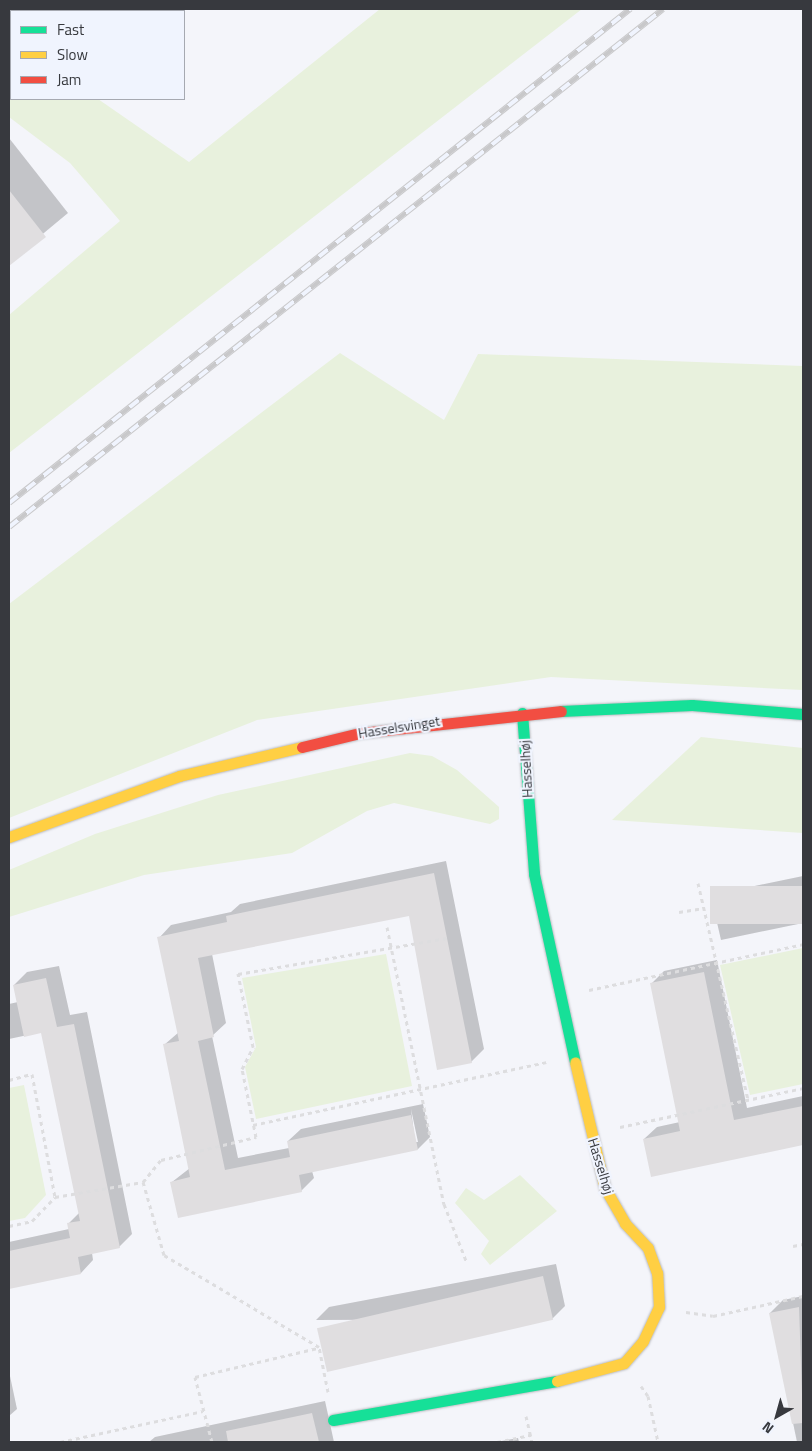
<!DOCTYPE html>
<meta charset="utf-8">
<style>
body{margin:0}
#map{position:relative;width:812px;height:1451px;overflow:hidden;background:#f4f5fa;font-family:"Titillium Web",sans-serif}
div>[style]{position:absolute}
.green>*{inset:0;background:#e8f1dd}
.shadow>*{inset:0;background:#0003}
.building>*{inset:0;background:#e0dee0;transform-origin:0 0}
.path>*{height:3px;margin-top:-1.5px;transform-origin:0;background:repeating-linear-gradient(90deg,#dddddf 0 4px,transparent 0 8px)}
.roads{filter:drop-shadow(0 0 1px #bbbcc0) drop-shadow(0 0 1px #bbbcc0)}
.fast>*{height:11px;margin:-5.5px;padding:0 5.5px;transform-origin:5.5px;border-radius:5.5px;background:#16e098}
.slow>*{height:11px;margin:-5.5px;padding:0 5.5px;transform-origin:5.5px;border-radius:5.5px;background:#ffcf43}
.jam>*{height:11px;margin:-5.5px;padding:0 5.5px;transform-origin:5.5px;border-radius:5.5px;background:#f24e42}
.rail>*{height:5.5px;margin-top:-2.75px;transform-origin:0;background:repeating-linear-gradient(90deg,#f0f4fe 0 11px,#c8c8ca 0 22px);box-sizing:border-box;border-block:1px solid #c8c8ca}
span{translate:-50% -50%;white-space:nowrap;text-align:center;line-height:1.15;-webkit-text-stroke:4.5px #f0f4fe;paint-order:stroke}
.street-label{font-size:14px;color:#37393e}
.frame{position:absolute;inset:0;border:10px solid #37393e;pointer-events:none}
.legend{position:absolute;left:10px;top:10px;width:175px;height:90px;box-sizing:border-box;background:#f0f4fe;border:1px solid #a6a9b1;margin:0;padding:6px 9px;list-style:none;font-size:15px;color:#37393e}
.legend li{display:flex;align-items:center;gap:10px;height:25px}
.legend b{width:25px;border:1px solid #a6a9b1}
.north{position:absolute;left:752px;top:1391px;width:50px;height:50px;-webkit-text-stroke:4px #f0f4fe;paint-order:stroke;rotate:218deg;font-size:14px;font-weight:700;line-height:20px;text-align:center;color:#37393e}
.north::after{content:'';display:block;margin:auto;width:18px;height:22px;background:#37393e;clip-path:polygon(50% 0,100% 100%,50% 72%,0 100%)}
</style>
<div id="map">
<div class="green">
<i style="clip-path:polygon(380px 9px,582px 9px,9px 453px,9px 315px,120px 221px,70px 163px,9px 117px,9px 37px,11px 99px,98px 99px,189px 162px)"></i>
<i style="clip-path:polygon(340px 353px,444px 420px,478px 354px,803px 366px,803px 690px,551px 677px,257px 720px,9px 818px,9px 604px)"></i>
<i style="clip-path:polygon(701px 737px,803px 748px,803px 833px,612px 820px)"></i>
<i style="clip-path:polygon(410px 753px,432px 756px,457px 770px,499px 807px,499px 819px,490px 824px,394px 803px,367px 811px,292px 853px,144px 875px,9px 917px,9px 870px,95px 834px,218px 795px)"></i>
<i style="clip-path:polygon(803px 948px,803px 1084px,750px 1095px,720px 965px)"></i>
<i style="clip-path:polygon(386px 954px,412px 1086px,256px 1119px,245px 1067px,256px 1047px,242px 978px)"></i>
<i style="clip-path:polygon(24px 1085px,46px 1195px,25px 1218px,9px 1221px,9px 1088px)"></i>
<i style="clip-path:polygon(520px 1175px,557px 1211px,490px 1265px,481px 1254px,489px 1241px,455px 1203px,466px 1188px,484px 1200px)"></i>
</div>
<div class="shadow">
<i style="clip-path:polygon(9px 138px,68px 213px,9px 262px)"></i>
<i style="clip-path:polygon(evenodd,446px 861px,484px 1049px,471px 1062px,410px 914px,212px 954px,226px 1023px,212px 1036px,238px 1158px,289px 1148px,288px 1141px,301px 1129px,423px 1104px,430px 1137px,418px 1149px,312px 1171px,314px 1178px,301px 1191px,172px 1182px,190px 1168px,164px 1045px,179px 1032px,159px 938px,171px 925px,231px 912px,240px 904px,446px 861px,411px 1109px,418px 1142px,415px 1142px,411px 1109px)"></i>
<i style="clip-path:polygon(803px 876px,803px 923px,721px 940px,713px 905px,726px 892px)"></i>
<i style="clip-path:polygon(717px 960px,747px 1108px,803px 1096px,803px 1144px,652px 1175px,644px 1139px,657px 1127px,680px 1122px,651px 984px,664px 971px)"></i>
<i style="clip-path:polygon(59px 966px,70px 1015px,87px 1012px,132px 1234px,119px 1247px,92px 1253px,93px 1260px,81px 1273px,9px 1287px,9px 1242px,69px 1229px,68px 1224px,80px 1212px,42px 1032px,9px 1039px,9px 1004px,18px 1002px,14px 985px,27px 972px)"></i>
<i style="clip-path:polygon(556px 1264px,565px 1306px,552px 1319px,316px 1320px,329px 1307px)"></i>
<i style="clip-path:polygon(803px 1296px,803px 1442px,797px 1442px,770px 1313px,783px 1300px)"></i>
<i style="clip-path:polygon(10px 1376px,17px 1409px,9px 1416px,9px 1377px)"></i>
<i style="clip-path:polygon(325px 1401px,334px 1442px,149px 1442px,155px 1437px)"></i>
<i style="clip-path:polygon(518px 1438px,519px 1442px,496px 1442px)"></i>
</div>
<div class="building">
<i style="clip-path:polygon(9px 190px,46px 237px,9px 266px)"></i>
<i style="clip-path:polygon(434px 873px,472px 1063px,437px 1070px,409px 916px,198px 958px,214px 1037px,198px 1041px,225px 1170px,290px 1157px,287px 1141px,411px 1115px,418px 1150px,299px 1175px,302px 1192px,178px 1218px,170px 1182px,190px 1177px,163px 1044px,179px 1041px,157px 937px,227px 922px,226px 916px)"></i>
<i style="left:803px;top:886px;width:38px;height:93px;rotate:90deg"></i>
<i style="clip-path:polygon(704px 972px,734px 1120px,803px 1106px,803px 1145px,651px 1177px,643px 1139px,680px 1131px,650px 983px)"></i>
<i style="clip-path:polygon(46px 978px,57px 1027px,74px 1024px,120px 1248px,78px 1257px,81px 1274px,9px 1289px,9px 1251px,70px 1238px,67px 1223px,80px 1221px,41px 1033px,24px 1037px,13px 985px)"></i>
<i style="left:543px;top:1276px;width:45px;height:232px;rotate:77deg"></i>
<i style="clip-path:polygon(799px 1307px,803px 1423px,792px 1424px,769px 1313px)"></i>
<i style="clip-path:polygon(312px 1413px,319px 1442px,228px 1442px,226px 1431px)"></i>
</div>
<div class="path">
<i style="left:698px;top:883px;width:223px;rotate:77deg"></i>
<i style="left:679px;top:912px;width:25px;rotate:-9deg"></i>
<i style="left:387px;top:927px;width:283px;rotate:78.4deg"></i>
<i style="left:444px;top:1204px;width:63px;rotate:68.7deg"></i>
<i style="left:589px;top:990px;width:219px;rotate:-12.1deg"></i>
<i style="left:9px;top:1080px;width:24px;rotate:-15deg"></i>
<i style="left:32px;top:1074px;width:125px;rotate:79.4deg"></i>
<i style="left:253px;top:1125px;width:300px;rotate:-12.1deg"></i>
<i style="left:620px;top:1127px;width:187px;rotate:-12deg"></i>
<i style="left:9px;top:1226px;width:24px;rotate:-12deg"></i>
<i style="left:32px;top:1221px;width:33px;rotate:-46deg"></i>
<i style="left:55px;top:1197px;width:89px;rotate:-9.7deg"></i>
<i style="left:793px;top:1246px;width:10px;rotate:-11deg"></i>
<i style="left:686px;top:1312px;width:27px;rotate:8deg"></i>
<i style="left:713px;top:1316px;width:92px;rotate:-12.5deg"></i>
<i style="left:641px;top:1386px;width:12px;rotate:55deg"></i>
<i style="left:648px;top:1396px;width:47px;rotate:77.7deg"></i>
<i style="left:328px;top:1392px;width:46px;rotate:-101.3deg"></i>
<i style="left:319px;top:1347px;width:180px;rotate:-149.3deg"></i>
<i style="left:164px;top:1255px;width:76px;rotate:-106deg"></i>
<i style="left:143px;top:1182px;width:28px;rotate:-51deg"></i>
<i style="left:161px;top:1160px;width:98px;rotate:-13.6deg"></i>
<i style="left:256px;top:1137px;width:69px;rotate:-101.6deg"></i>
<i style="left:242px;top:1069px;width:25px;rotate:-63deg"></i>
<i style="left:253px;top:1047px;width:75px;rotate:-101.6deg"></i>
<i style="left:238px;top:974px;width:212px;rotate:-9.8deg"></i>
<i style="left:526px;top:1416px;width:27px;rotate:77deg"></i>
<i style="left:60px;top:1442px;width:146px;rotate:-12.2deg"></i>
<i style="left:212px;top:1442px;width:67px;rotate:-104.7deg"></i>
<i style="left:195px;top:1377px;width:126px;rotate:-13.3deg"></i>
<i style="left:497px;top:1442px;width:35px;rotate:-12deg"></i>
</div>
<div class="roads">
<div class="fast">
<i style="left:561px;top:711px;width:131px;rotate:-2.6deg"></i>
<i style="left:692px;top:705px;width:111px;rotate:4.6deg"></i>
<i style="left:522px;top:713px;width:161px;rotate:85.7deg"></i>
<i style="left:534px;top:874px;width:192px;rotate:77.7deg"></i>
<i style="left:333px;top:1420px;width:227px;rotate:-9.9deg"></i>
</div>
<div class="slow">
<i style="left:9px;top:837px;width:181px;rotate:-19.7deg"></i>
<i style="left:179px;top:776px;width:126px;rotate:-13.3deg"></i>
<i style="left:557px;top:1381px;width:69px;rotate:-15deg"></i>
<i style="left:624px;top:1363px;width:29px;rotate:-49deg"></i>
<i style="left:643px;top:1341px;width:38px;rotate:-65deg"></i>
<i style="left:659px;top:1307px;width:34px;rotate:-93deg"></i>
<i style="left:657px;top:1273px;width:27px;rotate:-110deg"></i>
<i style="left:648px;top:1248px;width:34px;rotate:-133deg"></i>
<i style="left:625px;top:1223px;width:39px;rotate:-120deg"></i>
<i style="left:605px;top:1189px;width:130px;rotate:-103.3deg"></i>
</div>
<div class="jam">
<i style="left:302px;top:747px;width:60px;rotate:-13.6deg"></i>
<i style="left:360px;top:733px;width:202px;rotate:-6.2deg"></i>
</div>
</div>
<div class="rail">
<i style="left:9px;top:503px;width:794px;rotate:-38.5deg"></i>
<i style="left:9px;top:527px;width:834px;rotate:-38.38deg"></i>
</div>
<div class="street-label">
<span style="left:399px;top:727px;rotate:-9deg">Hasselsvinget</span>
<span style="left:526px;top:769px;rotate:-93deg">Hasselhøj</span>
<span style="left:601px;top:1166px;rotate:73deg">Hasselhøj</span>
</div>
<div class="frame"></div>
<ul class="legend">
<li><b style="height:6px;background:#16e098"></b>Fast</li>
<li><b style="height:6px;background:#ffcf43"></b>Slow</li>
<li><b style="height:6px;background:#f24e42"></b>Jam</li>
</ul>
<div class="north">N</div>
</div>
